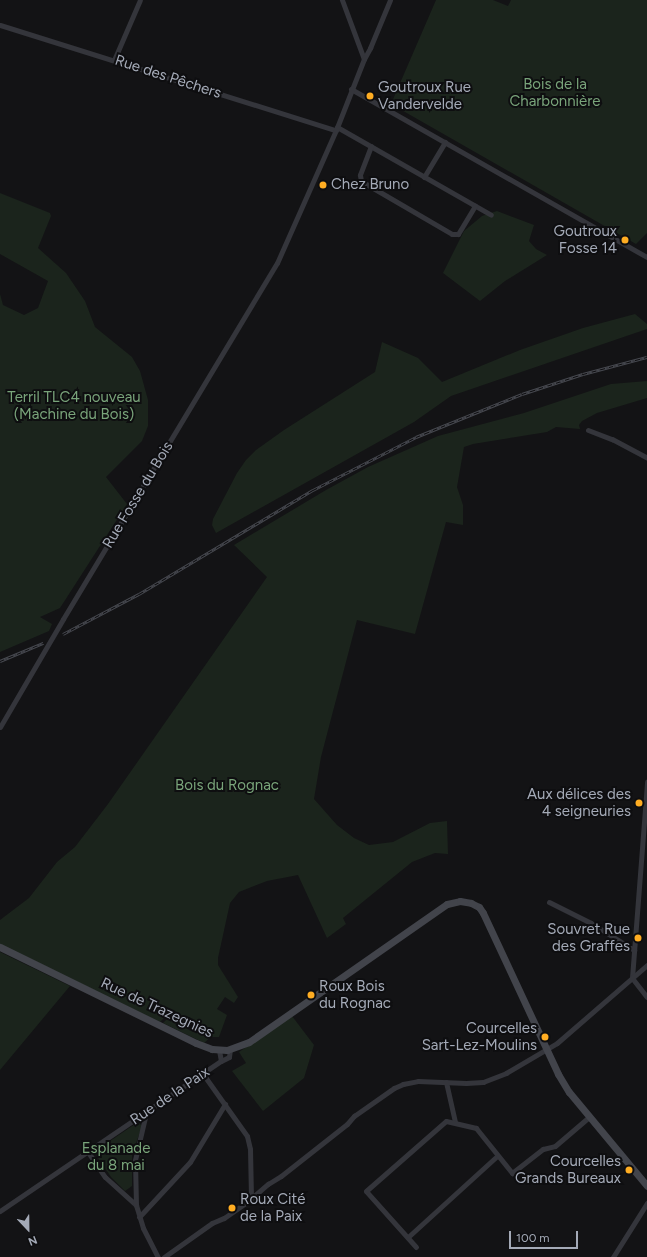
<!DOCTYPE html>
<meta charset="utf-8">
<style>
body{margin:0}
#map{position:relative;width:647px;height:1257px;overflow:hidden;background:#131315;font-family:Figtree,sans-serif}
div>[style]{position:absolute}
.green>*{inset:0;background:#1b241c}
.street>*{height:5px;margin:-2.5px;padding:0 2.5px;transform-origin:2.5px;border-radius:2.5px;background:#34353b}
.secondary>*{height:7px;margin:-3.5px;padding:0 3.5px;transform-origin:3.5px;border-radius:3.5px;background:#42444b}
.rail>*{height:3px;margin-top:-1.5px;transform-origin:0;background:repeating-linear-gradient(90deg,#0e0e10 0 4.5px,#474950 0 9px);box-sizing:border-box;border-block:1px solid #474950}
.dots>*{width:11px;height:11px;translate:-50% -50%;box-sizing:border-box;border:2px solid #0e0e10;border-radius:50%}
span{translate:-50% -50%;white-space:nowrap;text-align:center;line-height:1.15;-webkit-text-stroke:4px #0e0e10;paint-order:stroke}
.street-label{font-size:15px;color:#a4aab7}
.park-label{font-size:15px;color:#79a47a}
.poi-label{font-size:15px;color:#a4aab7}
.left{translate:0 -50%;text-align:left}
.right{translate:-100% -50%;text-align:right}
.north{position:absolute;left:8px;top:1209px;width:40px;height:40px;-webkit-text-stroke:3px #0e0e10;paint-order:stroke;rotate:158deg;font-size:11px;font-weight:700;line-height:16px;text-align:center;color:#a4aab7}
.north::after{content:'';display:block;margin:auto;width:14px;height:18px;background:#a4aab7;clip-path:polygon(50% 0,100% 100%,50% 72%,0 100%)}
.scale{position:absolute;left:509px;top:1231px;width:69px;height:18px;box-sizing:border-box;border:2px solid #a4aab7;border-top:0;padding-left:5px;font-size:12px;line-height:14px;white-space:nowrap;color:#a4aab7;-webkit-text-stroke:3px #0e0e10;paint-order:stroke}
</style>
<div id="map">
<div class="green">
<i style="clip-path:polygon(436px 0,493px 0,508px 6px,511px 0,647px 0,647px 233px,636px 244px,391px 104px)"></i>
<i style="clip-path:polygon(0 193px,50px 213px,51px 216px,38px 248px,66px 273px,85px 301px,95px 327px,132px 357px,140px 371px,148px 400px,148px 426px,142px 441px,106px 477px,127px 504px,60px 608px,40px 617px,52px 624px,49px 631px,0 652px,0 294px,3px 305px,24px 315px,38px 308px,48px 281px,0 254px)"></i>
<i style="clip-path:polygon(497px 211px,534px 225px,529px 241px,536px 249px,547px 255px,505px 281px,480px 301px,443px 273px,464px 231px,482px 216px)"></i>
<i style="clip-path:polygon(635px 314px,647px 324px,647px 329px,451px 396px,414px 422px,216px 533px,212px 525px,213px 519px,237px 473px,246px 460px,256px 450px,284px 430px,375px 372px,382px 342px,418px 358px,442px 382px,520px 350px,583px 328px)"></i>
<i style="clip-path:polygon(647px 381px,647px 398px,597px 413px,582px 421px,579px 425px,580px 429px,556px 427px,547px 432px,473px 444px,464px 447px,457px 487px,463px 505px,463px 525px,446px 522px,415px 634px,357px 620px,321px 757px,314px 799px,337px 825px,354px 838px,369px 845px,393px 842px,430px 823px,447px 821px,448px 854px,435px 853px,412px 862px,343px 918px,346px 924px,327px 938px,298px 875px,267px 881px,239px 892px,230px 903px,218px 958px,218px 965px,238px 997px,234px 1003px,225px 997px,217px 1009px,227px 1015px,219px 1037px,211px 1037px,204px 1043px,163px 1023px,173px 1013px,170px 1012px,160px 1022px,0 944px,0 920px,29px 898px,57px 862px,75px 847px,108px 804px,267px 577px,234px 545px,326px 490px,368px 467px,438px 436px,524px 413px,611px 384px)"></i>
<i style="clip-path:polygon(0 952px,70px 986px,0 1070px)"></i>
<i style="clip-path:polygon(292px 1016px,314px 1045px,304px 1078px,263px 1111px,232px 1071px,246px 1063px,239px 1052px)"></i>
<i style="clip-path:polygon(138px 1122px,142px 1126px,132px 1155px,132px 1186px,125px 1191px,111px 1177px,94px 1152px)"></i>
</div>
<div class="street">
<i style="left:342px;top:0;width:63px;rotate:69.6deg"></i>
<i style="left:0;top:25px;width:352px;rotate:17.4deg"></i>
<i style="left:114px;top:60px;width:65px;rotate:-66.6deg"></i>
<i style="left:351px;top:89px;width:340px;rotate:29.6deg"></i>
<i style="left:337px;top:127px;width:177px;rotate:29.7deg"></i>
<i style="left:371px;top:146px;width:31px;rotate:111deg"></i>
<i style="left:360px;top:175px;width:6px;rotate:81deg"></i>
<i style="left:361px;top:181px;width:105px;rotate:30.2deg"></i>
<i style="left:452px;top:234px;width:6px"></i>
<i style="left:458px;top:234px;width:33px;rotate:-59deg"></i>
<i style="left:424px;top:177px;width:41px;rotate:-59deg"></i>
<i style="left:588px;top:430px;width:26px;rotate:21deg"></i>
<i style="left:612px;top:439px;width:40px;rotate:28deg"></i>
<i style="left:0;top:727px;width:125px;rotate:-59.7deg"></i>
<i style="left:63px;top:619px;width:415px;rotate:-59deg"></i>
<i style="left:277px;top:263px;width:145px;rotate:-66.1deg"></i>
<i style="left:336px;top:130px;width:76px;rotate:-68.5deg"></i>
<i style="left:364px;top:59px;width:13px;rotate:-61deg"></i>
<i style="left:370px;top:48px;width:52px;rotate:-67.4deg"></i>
<i style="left:549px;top:902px;width:47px;rotate:26.6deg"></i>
<i style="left:591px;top:923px;width:51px;rotate:32.1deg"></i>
<i style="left:632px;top:978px;width:197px;rotate:-85.6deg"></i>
<i style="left:632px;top:978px;width:24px;rotate:52deg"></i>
<i style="left:219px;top:1050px;width:11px;rotate:80deg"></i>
<i style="left:221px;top:1061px;width:9px;rotate:-27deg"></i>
<i style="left:229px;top:1057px;width:8px;rotate:-83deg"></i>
<i style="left:203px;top:1074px;width:76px;rotate:54.6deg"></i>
<i style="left:247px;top:1136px;width:13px;rotate:77deg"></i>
<i style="left:250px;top:1149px;width:49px;rotate:88.8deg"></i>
<i style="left:446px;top:1082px;width:41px;rotate:77.3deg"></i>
<i style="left:88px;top:1152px;width:30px;rotate:56deg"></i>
<i style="left:105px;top:1177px;width:42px;rotate:42.1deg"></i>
<i style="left:136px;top:1205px;width:24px;rotate:73deg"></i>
<i style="left:143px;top:1228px;width:33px;rotate:63deg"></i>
<i style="left:136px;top:1205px;width:45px;rotate:-91.3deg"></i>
<i style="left:135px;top:1160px;width:48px;rotate:-76.8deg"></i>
<i style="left:0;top:1211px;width:267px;rotate:-34.2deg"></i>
<i style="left:139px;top:1217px;width:75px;rotate:-47.2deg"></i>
<i style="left:190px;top:1162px;width:68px;rotate:-58.9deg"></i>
<i style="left:408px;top:1237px;width:120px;rotate:-42.3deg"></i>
<i style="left:416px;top:1247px;width:75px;rotate:-131.8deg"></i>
<i style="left:366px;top:1191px;width:106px;rotate:-41.2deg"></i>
<i style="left:446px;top:1121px;width:31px;rotate:13deg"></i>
<i style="left:476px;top:1128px;width:58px;rotate:51.3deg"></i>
<i style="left:512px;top:1173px;width:39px;rotate:-38deg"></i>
<i style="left:543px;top:1149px;width:12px;rotate:-14deg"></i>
<i style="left:555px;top:1146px;width:45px;rotate:-40.5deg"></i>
<i style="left:164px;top:1257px;width:59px;rotate:-35.3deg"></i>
<i style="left:212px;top:1223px;width:13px;rotate:-23deg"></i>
<i style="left:224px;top:1218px;width:28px;rotate:-35deg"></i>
<i style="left:247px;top:1202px;width:28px;rotate:-41deg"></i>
<i style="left:268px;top:1184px;width:15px;rotate:-32deg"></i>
<i style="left:281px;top:1176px;width:84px;rotate:-38.2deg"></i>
<i style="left:347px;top:1124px;width:11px;rotate:-49deg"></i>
<i style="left:354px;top:1116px;width:49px;rotate:-35deg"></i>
<i style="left:394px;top:1088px;width:10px;rotate:-24deg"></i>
<i style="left:403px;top:1084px;width:15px;rotate:-11deg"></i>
<i style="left:418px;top:1081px;width:48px;rotate:2.4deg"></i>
<i style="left:466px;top:1083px;width:17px;rotate:-3deg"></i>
<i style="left:483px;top:1082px;width:25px;rotate:-21deg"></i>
<i style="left:506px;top:1073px;width:59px;rotate:-30.5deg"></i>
<i style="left:557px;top:1043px;width:119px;rotate:-40.9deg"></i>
<i style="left:613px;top:1257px;width:64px;rotate:-57.8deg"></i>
</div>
<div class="secondary">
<i style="left:0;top:947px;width:218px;rotate:26.1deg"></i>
<i style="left:196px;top:1043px;width:17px;rotate:21deg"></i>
<i style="left:212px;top:1049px;width:15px;rotate:4deg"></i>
<i style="left:227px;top:1050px;width:23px;rotate:-20deg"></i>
<i style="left:249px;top:1042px;width:241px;rotate:-34.9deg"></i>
<i style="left:447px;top:904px;width:13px;rotate:-13deg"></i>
<i style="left:460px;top:901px;width:11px;rotate:10deg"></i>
<i style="left:471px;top:903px;width:9px;rotate:27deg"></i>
<i style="left:479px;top:907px;width:7px;rotate:56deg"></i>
<i style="left:483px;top:913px;width:178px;rotate:65deg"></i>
<i style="left:558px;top:1074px;width:21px;rotate:59deg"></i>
<i style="left:569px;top:1092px;width:122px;rotate:50.3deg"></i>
</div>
<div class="rail">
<i style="left:63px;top:634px;width:86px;rotate:-27.8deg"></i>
<i style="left:139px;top:594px;width:203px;rotate:-30.9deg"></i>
<i style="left:313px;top:490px;width:116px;rotate:-27.2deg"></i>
<i style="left:416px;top:437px;width:114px;rotate:-22.1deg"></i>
<i style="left:522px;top:394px;width:64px;rotate:-18.2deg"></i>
<i style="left:583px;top:374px;width:66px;rotate:-14.9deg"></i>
<i style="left:0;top:661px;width:47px;rotate:-22.7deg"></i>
</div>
<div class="dots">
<i style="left:370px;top:96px;background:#ffad22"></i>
<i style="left:323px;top:185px;background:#ffad22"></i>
<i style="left:625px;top:240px;background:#ffad22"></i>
<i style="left:639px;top:803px;background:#ffad22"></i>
<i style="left:638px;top:938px;background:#ffad22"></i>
<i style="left:311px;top:995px;background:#ffad22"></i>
<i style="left:545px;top:1037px;background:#ffad22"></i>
<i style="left:629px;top:1170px;background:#ffad22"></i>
<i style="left:232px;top:1208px;background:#ffad22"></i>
</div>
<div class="street-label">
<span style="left:168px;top:77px;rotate:18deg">Rue des Pêchers</span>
<span style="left:138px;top:495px;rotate:-59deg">Rue Fosse du Bois</span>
<span style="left:157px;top:1008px;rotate:25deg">Rue de Trazegnies</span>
<span style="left:170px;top:1096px;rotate:-34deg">Rue de la Paix</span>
</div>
<div class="park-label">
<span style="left:555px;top:93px">Bois de la<br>Charbonnière</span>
<span style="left:74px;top:406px">Terril TLC4 nouveau<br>(Machine du Bois)</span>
<span style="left:227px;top:786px">Bois du Rognac</span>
<span style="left:116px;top:1157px">Esplanade<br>du 8 mai</span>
</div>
<div class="poi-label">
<span class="left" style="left:378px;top:96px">Goutroux Rue<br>Vandervelde</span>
<span class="left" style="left:331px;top:185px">Chez Bruno</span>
<span class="right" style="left:617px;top:240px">Goutroux<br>Fosse 14</span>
<span class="right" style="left:631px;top:803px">Aux délices des<br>4 seigneuries</span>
<span class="right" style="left:630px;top:938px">Souvret Rue<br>des Graffes</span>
<span class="left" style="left:319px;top:995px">Roux Bois<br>du Rognac</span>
<span class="right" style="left:537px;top:1037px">Courcelles<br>Sart-Lez-Moulins</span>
<span class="right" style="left:621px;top:1170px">Courcelles<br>Grands Bureaux</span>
<span class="left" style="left:240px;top:1208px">Roux Cité<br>de la Paix</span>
</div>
<div class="north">N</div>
<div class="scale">100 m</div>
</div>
